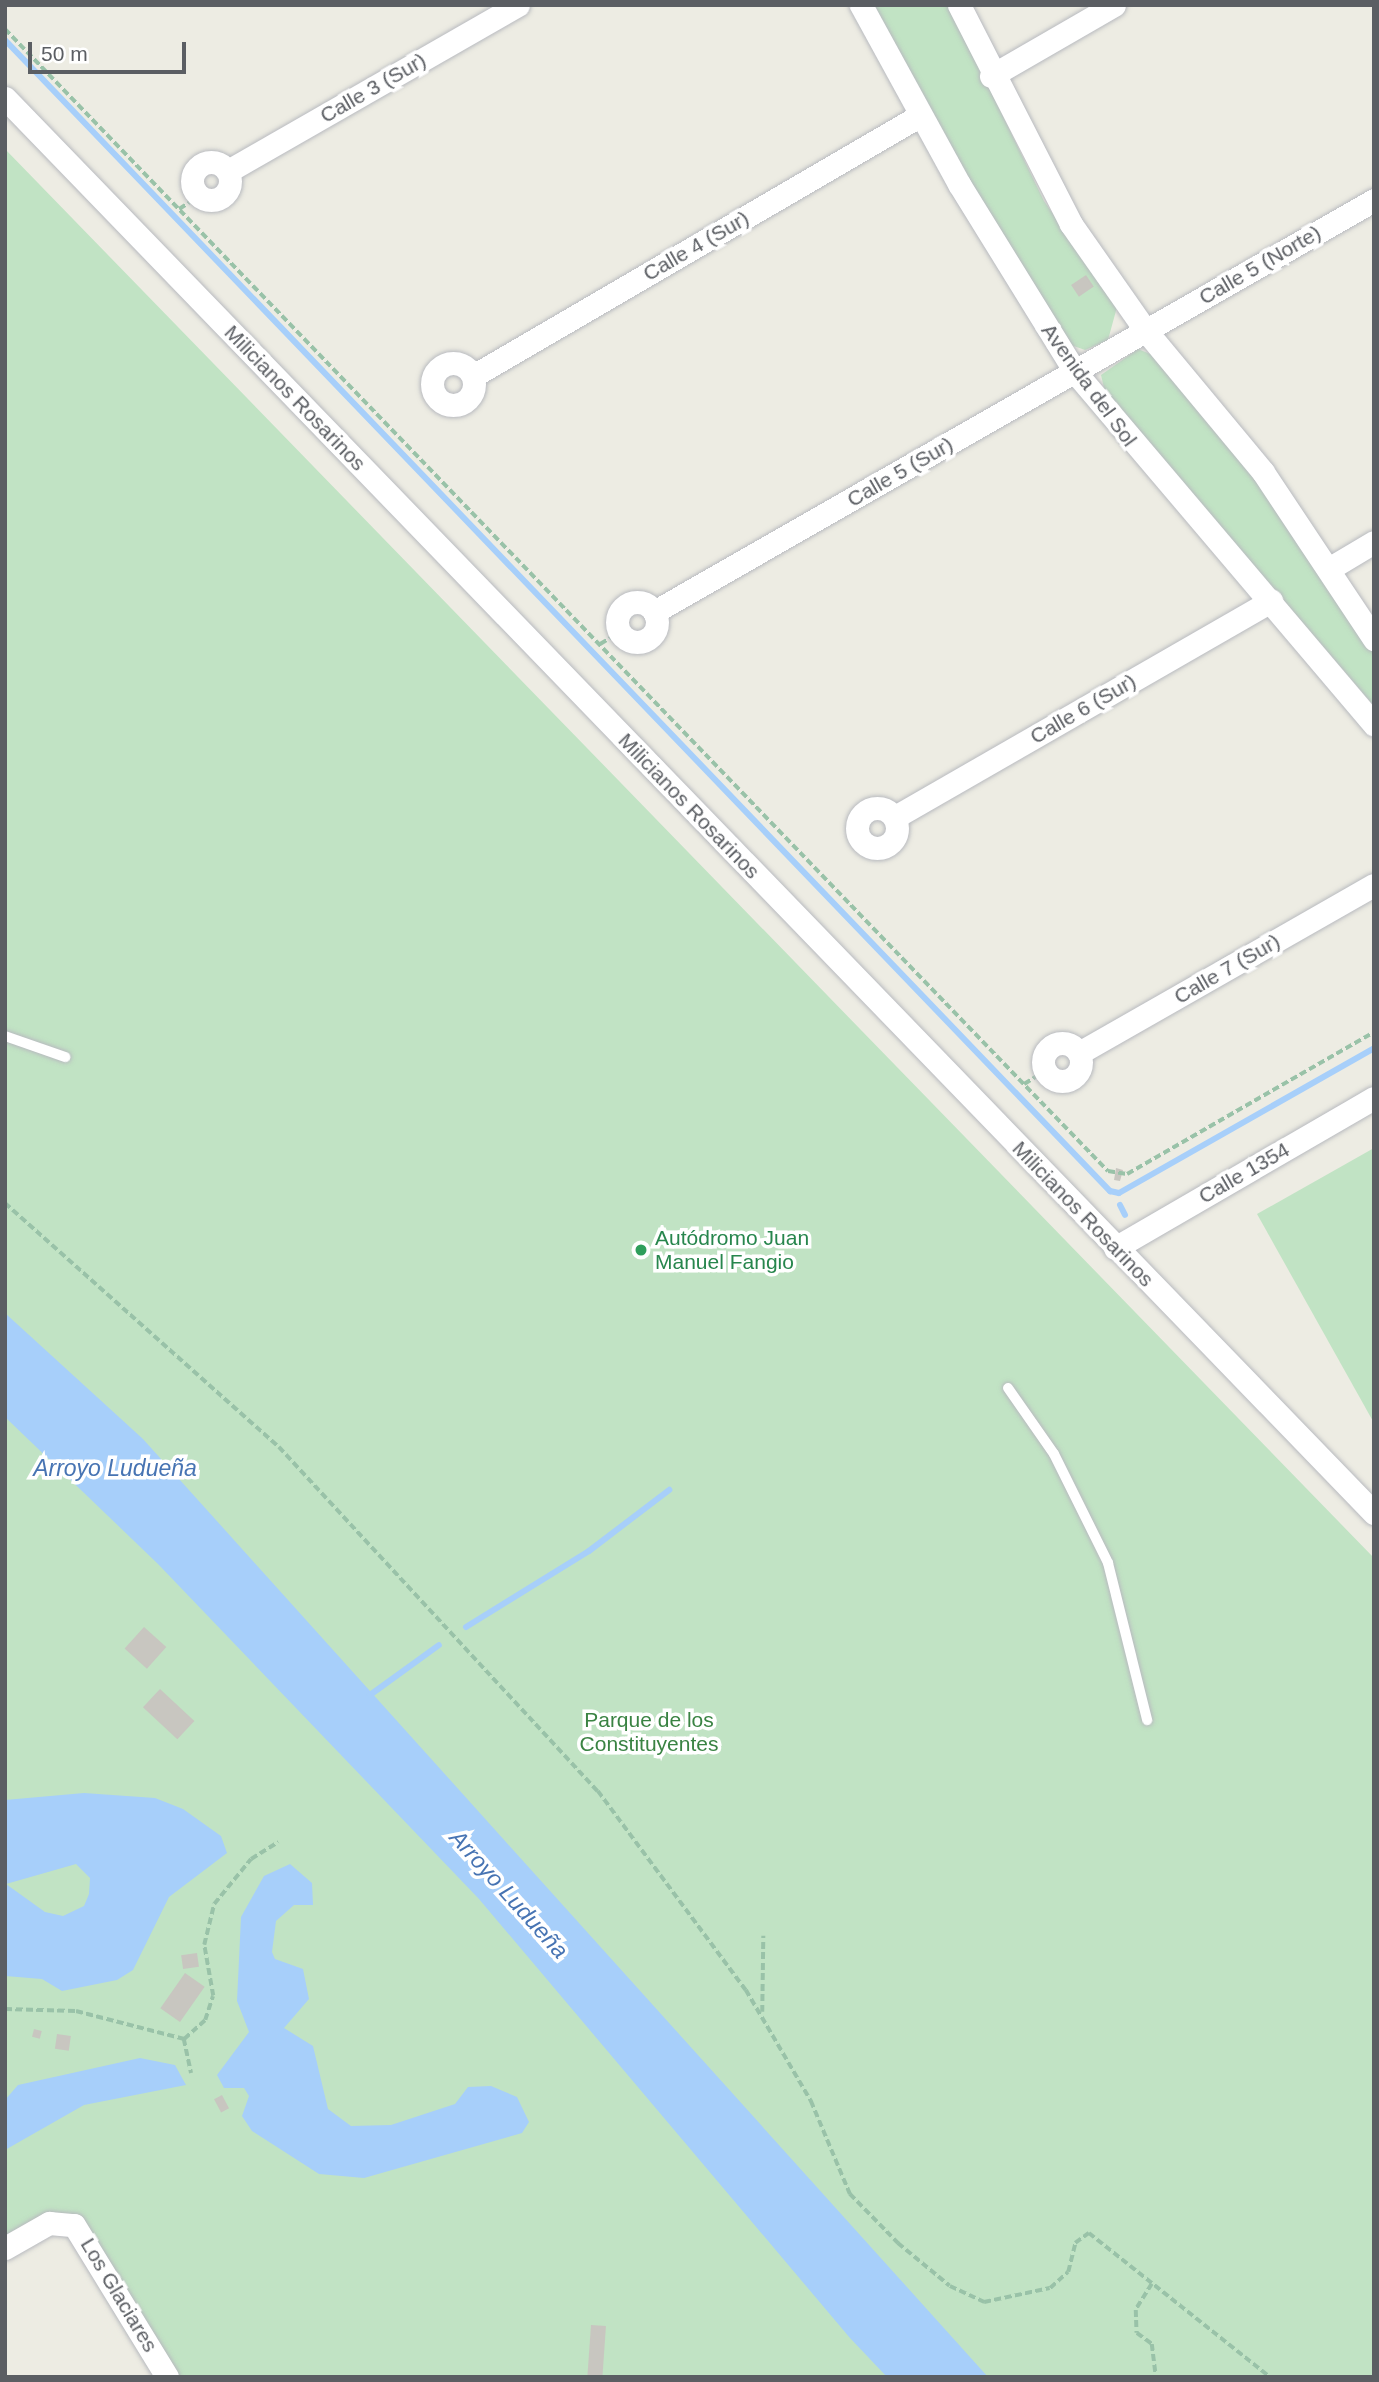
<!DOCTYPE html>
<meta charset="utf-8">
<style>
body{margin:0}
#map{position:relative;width:1379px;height:2382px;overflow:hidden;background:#edece3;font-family:Arial,sans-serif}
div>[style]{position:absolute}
.green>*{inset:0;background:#c1e3c4}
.water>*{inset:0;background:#a7cffa}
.stream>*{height:6px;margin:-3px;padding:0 3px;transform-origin:3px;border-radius:3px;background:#a7cffa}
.building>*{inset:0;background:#c8c6c0;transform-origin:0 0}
.path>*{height:3.5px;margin-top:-1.75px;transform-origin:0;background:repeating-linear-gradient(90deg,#99c2a8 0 7px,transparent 0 10.5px)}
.roads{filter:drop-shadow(0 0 2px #b8babf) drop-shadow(0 0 2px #b8babf)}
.lane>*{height:10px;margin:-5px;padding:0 5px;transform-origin:5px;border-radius:5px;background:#fff}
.street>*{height:23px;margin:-11.5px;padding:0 11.5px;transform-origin:11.5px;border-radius:11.5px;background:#fff}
.street>.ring{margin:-11.5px;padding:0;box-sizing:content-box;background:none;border:23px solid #fff;border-radius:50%}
.dots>*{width:19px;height:19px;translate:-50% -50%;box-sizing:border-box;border:4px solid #fff;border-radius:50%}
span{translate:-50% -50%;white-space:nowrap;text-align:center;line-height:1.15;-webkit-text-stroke:7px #fff;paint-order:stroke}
.street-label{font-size:21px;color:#5b5e63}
.leisure-label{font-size:21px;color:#27864d}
.left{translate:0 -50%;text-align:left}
.park-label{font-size:21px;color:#3a8343}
.water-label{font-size:23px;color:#4774b3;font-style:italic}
.frame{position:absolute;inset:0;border:7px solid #5b5e63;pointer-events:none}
.scale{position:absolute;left:28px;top:42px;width:158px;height:32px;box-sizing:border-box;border:4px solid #5b5e63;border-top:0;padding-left:9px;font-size:21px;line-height:24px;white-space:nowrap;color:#5b5e63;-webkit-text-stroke:5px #fff;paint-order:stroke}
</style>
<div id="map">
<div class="green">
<i style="clip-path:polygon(871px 5px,949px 5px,1044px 201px,1117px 307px,1108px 340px,1085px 350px,1071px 345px,988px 219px)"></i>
<i style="clip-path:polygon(5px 149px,1374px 1558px,1374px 2377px,167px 2377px,74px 2225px,5px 2248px)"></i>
<i style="clip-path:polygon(1138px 349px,1155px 356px,1254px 477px,1363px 636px,1374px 655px,1374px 706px,1105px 392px,1101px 375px)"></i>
<i style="clip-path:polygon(1374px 1148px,1374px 1423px,1257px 1214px)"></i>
</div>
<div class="water">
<i style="clip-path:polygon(5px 1313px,143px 1439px,988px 2377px,887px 2377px,850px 2338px,479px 1899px,158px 1564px,5px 1417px)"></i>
<i style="clip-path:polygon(evenodd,84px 1793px,155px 1798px,183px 1809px,221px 1836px,227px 1853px,169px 1897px,133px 1970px,117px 1980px,62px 1991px,42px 1979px,5px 1976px,5px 1800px,84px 1793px,76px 1864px,90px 1878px,89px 1894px,84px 1906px,63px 1916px,45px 1912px,6px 1884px,76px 1864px)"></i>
<i style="clip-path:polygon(290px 1864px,312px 1883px,313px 1905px,294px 1905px,276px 1921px,272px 1952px,275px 1959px,303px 1969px,309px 1999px,284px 2028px,313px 2046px,328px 2109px,351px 2126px,391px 2125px,455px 2104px,468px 2087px,491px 2086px,517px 2097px,529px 2122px,522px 2133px,364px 2178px,319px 2174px,252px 2131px,242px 2116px,249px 2096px,244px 2088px,224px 2088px,217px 2075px,249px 2032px,237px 2001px,241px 1917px,264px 1876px)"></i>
<i style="clip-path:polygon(140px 2058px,175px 2065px,186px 2085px,84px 2105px,5px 2150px,5px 2100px,18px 2085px)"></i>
</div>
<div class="stream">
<i style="left:5px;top:40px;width:1596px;rotate:46.17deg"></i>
<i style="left:1110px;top:1191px;width:9px;rotate:13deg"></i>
<i style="left:1119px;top:1193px;width:293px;rotate:-29.6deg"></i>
<i style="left:1120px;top:1205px;width:11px;rotate:63deg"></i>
<i style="left:466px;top:1627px;width:145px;rotate:-31.7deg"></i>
<i style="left:589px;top:1551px;width:101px;rotate:-37.3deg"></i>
<i style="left:370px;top:1695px;width:85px;rotate:-35.9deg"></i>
</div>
<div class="building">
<i style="left:1086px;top:275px;width:14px;height:18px;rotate:56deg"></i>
<i style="clip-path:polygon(1116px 1168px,1123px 1170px,1120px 1181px,1114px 1180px)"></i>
<i style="left:144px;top:1627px;width:30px;height:29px;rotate:42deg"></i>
<i style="left:160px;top:1689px;width:47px;height:25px;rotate:43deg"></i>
<i style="left:197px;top:1953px;width:14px;height:16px;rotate:82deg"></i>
<i style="left:185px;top:1973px;width:24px;height:43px;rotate:35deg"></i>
<i style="left:34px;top:2029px;width:8px;height:8px;rotate:14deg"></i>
<i style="left:57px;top:2034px;width:14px;height:15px;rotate:8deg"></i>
<i style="left:222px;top:2095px;width:15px;height:9px;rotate:62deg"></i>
<i style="left:591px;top:2325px;width:15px;height:52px;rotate:4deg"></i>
</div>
<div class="path">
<i style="left:5px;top:29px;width:1588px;rotate:46deg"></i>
<i style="left:1108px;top:1171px;width:19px;rotate:9deg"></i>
<i style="left:1127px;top:1174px;width:285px;rotate:-29.9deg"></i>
<i style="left:179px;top:209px;width:24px;rotate:-33deg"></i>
<i style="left:600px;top:644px;width:23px;rotate:-31deg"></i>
<i style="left:1024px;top:1084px;width:25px;rotate:-32deg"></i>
<i style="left:5px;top:1203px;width:367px;rotate:41.7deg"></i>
<i style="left:279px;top:1447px;width:469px;rotate:47.2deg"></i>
<i style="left:598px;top:1791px;width:248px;rotate:53.4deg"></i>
<i style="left:746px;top:1990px;width:129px;rotate:59.6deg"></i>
<i style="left:811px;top:2101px;width:101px;rotate:67.2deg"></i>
<i style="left:850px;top:2194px;width:69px;rotate:45.6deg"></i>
<i style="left:898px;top:2243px;width:67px;rotate:39.6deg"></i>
<i style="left:950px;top:2286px;width:38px;rotate:25deg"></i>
<i style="left:984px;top:2302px;width:67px;rotate:-12deg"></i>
<i style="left:1050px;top:2288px;width:24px;rotate:-42deg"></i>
<i style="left:1068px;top:2272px;width:30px;rotate:-76deg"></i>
<i style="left:1075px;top:2243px;width:17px;rotate:-36deg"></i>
<i style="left:1089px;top:2233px;width:231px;rotate:38.5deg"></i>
<i style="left:5px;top:2009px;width:71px;rotate:1.6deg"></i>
<i style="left:76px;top:2011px;width:112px;rotate:14.5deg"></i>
<i style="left:762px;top:2012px;width:76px;rotate:-89.2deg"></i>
<i style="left:184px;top:2039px;width:28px;rotate:-42deg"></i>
<i style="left:205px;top:2020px;width:25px;rotate:-72deg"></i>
<i style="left:213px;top:1996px;width:52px;rotate:-100deg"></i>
<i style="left:204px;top:1945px;width:42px;rotate:-76.3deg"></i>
<i style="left:214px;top:1904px;width:58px;rotate:-50.6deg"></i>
<i style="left:251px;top:1859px;width:32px;rotate:-32deg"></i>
<i style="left:184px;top:2039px;width:35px;rotate:78deg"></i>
<i style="left:1152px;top:2284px;width:31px;rotate:122deg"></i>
<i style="left:1136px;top:2310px;width:23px;rotate:88deg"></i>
<i style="left:1137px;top:2333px;width:19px;rotate:36deg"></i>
<i style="left:1152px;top:2344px;width:33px;rotate:83deg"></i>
</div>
<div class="roads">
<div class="lane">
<i style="left:5px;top:1036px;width:64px;rotate:19.3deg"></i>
<i style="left:1008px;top:1388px;width:80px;rotate:55.1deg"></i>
<i style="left:1054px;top:1454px;width:122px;rotate:63.6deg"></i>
<i style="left:1108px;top:1563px;width:162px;rotate:76deg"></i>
</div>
<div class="street">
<i style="left:861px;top:5px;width:204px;rotate:61.3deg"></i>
<i style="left:959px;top:184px;width:221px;rotate:58.3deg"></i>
<i style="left:1075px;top:372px;width:462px;rotate:49.7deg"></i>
<i style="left:959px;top:5px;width:246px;rotate:62.9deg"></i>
<i style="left:1071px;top:224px;width:131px;rotate:55deg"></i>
<i style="left:1146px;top:331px;width:183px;rotate:50.3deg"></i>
<i style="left:1263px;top:472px;width:201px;rotate:56.4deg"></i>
<i style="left:991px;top:76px;width:142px;rotate:-30deg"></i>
<i style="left:5px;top:98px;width:1969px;rotate:45.95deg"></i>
<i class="ring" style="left:192px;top:162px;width:15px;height:15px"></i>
<i style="left:228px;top:171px;width:334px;rotate:-29.8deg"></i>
<i class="ring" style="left:432px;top:363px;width:19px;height:19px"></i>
<i style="left:473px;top:376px;width:516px;rotate:-30.24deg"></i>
<i style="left:1332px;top:567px;width:49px;rotate:-30.8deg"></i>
<i class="ring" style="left:617px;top:602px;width:17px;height:17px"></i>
<i style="left:654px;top:612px;width:830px;rotate:-29.78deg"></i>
<i class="ring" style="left:857px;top:808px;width:17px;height:17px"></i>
<i style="left:895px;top:817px;width:434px;rotate:-29.9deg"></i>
<i class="ring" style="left:1043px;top:1043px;width:15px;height:15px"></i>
<i style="left:1079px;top:1053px;width:339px;rotate:-29.7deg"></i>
<i style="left:1115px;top:1248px;width:299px;rotate:-30.1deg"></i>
<i style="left:5px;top:2248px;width:51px;rotate:-29.6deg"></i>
<i style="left:49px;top:2223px;width:25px;rotate:5deg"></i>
<i style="left:74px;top:2225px;width:178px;rotate:58.5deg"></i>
</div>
</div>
<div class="dots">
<i style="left:641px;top:1250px;background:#2e9e5b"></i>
</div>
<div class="street-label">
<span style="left:373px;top:88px;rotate:-30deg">Calle 3 (Sur)</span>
<span style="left:696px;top:246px;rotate:-30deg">Calle 4 (Sur)</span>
<span style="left:1260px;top:265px;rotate:-30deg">Calle 5 (Norte)</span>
<span style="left:1089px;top:385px;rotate:54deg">Avenida del Sol</span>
<span style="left:295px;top:398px;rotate:46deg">Milicianos Rosarinos</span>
<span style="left:900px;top:472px;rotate:-30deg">Calle 5 (Sur)</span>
<span style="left:1083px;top:709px;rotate:-30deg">Calle 6 (Sur)</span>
<span style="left:689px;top:806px;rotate:46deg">Milicianos Rosarinos</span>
<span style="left:1227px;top:969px;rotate:-30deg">Calle 7 (Sur)</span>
<span style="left:1244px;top:1173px;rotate:-30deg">Calle 1354</span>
<span style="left:1083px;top:1214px;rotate:46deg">Milicianos Rosarinos</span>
<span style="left:119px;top:2295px;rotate:59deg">Los Glaciares</span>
</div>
<div class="leisure-label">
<span class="left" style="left:655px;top:1250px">Autódromo Juan<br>Manuel Fangio</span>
</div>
<div class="park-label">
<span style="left:649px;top:1732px">Parque de los<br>Constituyentes</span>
</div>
<div class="water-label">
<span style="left:115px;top:1468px">Arroyo Ludueña</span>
<span style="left:509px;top:1894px;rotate:48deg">Arroyo Ludueña</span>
</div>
<div class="frame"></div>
<div class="scale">50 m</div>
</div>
